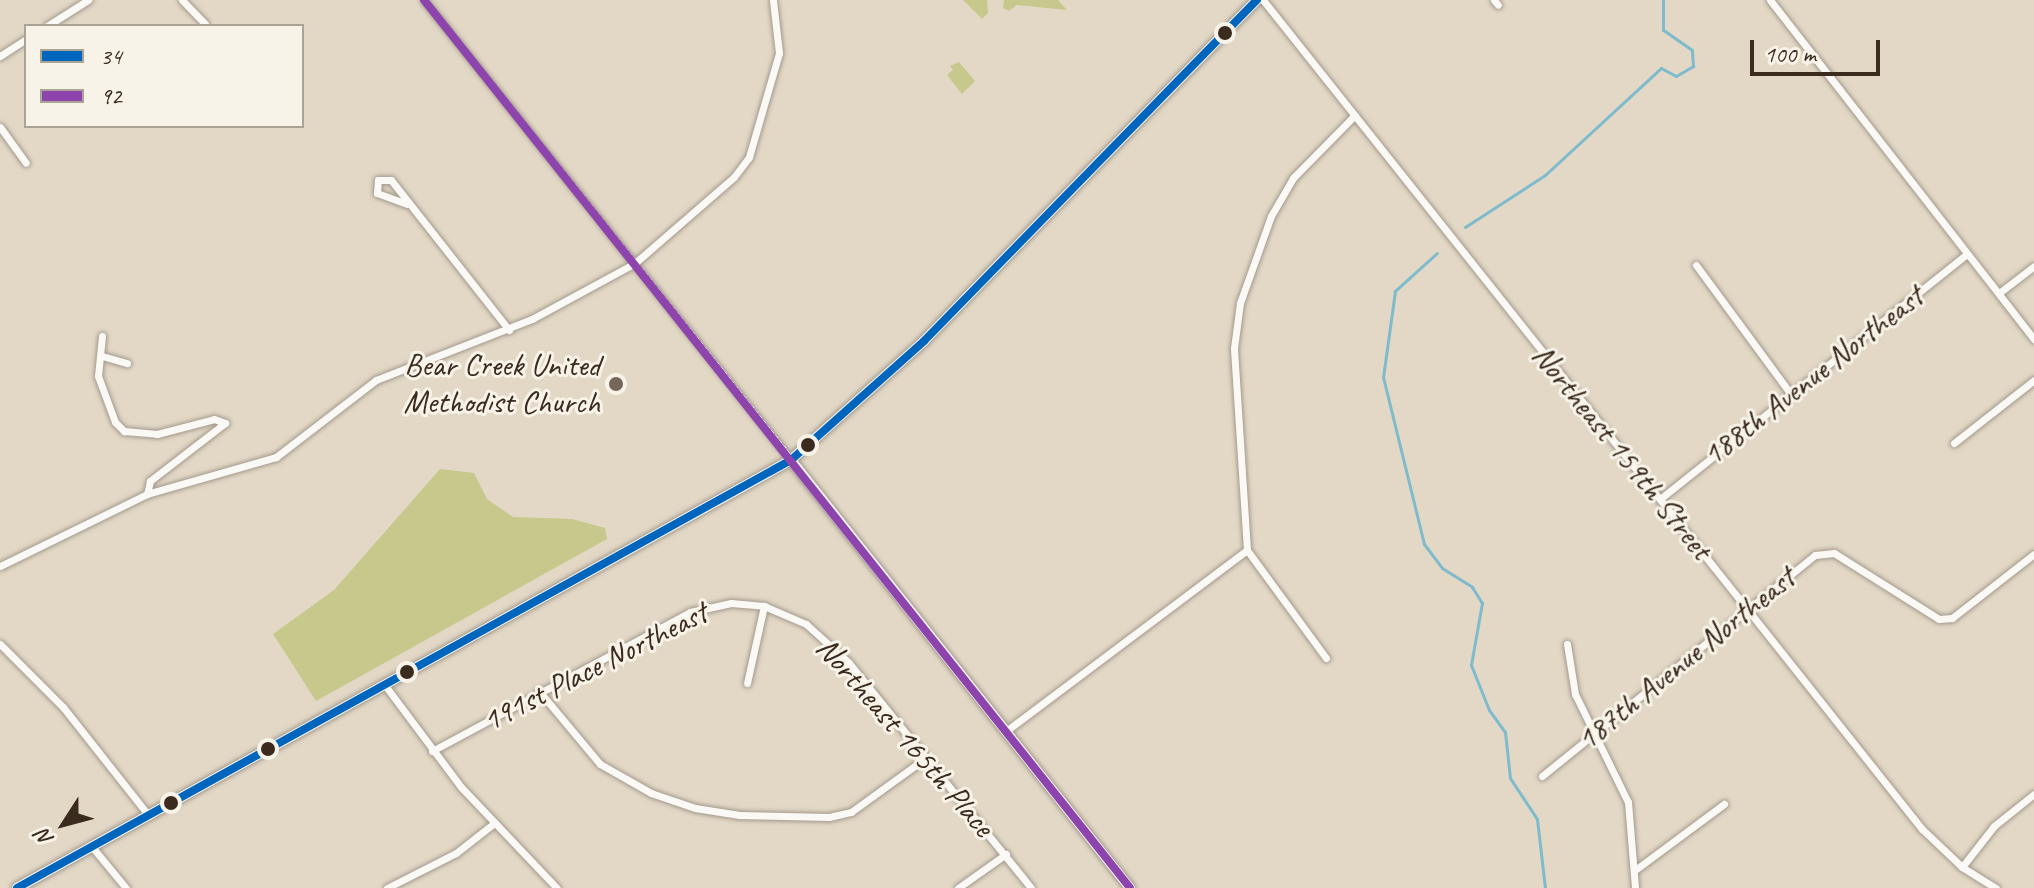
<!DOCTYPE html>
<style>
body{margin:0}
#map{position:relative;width:2034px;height:888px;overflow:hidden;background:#e3d8c6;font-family:Caveat,sans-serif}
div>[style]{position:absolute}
.green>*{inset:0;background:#c6c88c}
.stream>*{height:3px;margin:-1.5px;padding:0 1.5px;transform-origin:1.5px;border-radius:1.5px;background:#7ebbcd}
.roads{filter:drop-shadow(0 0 2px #a39a8e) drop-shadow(0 0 2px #a39a8e)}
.street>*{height:7px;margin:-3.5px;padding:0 3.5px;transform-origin:3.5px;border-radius:3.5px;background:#fbf9f6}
.secondary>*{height:10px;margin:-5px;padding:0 5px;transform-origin:5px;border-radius:5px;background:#fbf9f6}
.bus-1>*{height:8px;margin:-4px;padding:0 4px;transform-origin:4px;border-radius:4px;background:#0065bd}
.bus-2>*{height:8px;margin:-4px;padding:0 4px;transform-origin:4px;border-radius:4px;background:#8e44ad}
.dots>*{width:22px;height:22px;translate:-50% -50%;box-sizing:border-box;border:4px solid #f7f3e8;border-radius:50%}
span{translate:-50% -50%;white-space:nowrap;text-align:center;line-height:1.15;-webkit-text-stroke:6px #f7f3e8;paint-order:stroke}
.poi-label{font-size:32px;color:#3b2a1e}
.right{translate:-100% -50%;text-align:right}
.street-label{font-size:32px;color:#3b2a1e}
.legend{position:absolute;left:24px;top:24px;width:280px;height:104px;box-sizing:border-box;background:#f7f3e8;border:2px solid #aca397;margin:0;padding:10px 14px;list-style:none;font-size:24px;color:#3b2a1e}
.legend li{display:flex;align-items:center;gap:16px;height:40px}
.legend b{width:40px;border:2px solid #aca397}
.north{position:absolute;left:24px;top:784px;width:80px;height:80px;-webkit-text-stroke:6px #f7f3e8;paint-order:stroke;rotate:234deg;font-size:22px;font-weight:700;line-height:32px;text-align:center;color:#3b2a1e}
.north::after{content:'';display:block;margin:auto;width:28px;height:36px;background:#3b2a1e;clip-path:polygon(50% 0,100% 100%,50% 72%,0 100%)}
.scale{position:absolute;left:1750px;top:40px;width:130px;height:36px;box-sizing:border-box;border:4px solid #3b2a1e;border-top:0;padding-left:10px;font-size:24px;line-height:28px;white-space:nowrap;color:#3b2a1e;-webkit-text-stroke:6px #f7f3e8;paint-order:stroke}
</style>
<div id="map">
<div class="green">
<i style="clip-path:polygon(963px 0,987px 0,988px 13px,982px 19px)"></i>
<i style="clip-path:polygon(1004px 0,1058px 0,1067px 10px,1017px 5px,1009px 11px,1003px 8px)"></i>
<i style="clip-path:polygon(959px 62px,975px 81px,962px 94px,947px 75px,953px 70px,950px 66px)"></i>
<i style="clip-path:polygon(440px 469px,474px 473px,487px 499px,513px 517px,572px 519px,605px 528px,607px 539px,316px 701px,273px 634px,334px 590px)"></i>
</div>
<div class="stream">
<i style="left:1465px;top:227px;width:95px;rotate:-33deg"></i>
<i style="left:1545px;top:175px;width:158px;rotate:-42.7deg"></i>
<i style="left:1661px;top:68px;width:17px;rotate:28deg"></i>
<i style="left:1676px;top:76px;width:20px;rotate:-30deg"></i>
<i style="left:1693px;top:66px;width:16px;rotate:-94deg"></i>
<i style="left:1692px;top:50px;width:35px;rotate:-145deg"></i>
<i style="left:1663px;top:30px;width:30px;rotate:-90deg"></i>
<i style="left:1437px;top:253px;width:57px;rotate:137.9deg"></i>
<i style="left:1395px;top:291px;width:87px;rotate:97.9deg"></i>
<i style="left:1383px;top:377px;width:172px;rotate:76.2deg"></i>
<i style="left:1424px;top:544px;width:30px;rotate:53deg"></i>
<i style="left:1442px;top:568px;width:36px;rotate:32deg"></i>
<i style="left:1472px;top:587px;width:19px;rotate:58deg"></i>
<i style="left:1482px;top:603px;width:63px;rotate:100.1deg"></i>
<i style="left:1471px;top:665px;width:48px;rotate:68.2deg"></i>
<i style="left:1489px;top:710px;width:27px;rotate:54deg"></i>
<i style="left:1505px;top:732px;width:46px;rotate:83.8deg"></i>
<i style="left:1510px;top:778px;width:49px;rotate:56.6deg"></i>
<i style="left:1537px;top:819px;width:69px;rotate:83.4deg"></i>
</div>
<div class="roads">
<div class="street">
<i style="left:182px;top:0;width:33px;rotate:46deg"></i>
<i style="left:424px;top:0;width:588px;rotate:51.42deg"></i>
<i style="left:1263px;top:0;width:1059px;rotate:51.52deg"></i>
<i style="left:1922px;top:829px;width:55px;rotate:43.5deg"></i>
<i style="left:1962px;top:867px;width:40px;rotate:32deg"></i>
<i style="left:1494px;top:0;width:6px;rotate:51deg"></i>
<i style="left:1770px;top:0;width:430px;rotate:52.1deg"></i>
<i style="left:47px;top:26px;width:49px;rotate:-32.4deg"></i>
<i style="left:0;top:56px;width:31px;rotate:-33deg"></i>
<i style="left:0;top:127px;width:44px;rotate:54.2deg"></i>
<i style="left:407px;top:204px;width:32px;rotate:-160deg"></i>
<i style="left:377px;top:193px;width:13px;rotate:-86deg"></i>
<i style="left:378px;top:180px;width:13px"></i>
<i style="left:391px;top:180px;width:191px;rotate:51.8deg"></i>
<i style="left:1696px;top:265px;width:159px;rotate:53.7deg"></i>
<i style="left:1999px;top:293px;width:44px;rotate:-37.6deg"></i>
<i style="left:102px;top:336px;width:40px;rotate:95.7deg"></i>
<i style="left:98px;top:376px;width:49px;rotate:69.7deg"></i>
<i style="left:115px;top:422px;width:13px;rotate:45deg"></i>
<i style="left:124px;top:431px;width:33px;rotate:5deg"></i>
<i style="left:157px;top:434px;width:59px;rotate:-14.7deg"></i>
<i style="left:214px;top:419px;width:12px;rotate:20deg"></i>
<i style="left:225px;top:423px;width:95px;rotate:142.3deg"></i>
<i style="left:150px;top:481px;width:13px;rotate:103deg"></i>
<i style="left:102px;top:356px;width:26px;rotate:16deg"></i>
<i style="left:1954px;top:443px;width:102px;rotate:-38.2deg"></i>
<i style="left:1660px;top:499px;width:393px;rotate:-38.6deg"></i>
<i style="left:0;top:566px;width:164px;rotate:-26.1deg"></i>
<i style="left:147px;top:494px;width:134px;rotate:-16deg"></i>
<i style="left:276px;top:457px;width:126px;rotate:-37.6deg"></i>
<i style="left:376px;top:380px;width:168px;rotate:-21.4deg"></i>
<i style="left:532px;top:319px;width:117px;rotate:-28.5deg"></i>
<i style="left:635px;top:263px;width:131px;rotate:-41deg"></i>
<i style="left:734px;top:177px;width:25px;rotate:-53deg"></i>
<i style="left:749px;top:157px;width:108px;rotate:-73.9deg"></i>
<i style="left:779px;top:53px;width:53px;rotate:-96.5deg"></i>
<i style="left:0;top:644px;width:89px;rotate:45deg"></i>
<i style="left:63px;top:707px;width:139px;rotate:51.7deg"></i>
<i style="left:1567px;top:644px;width:51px;rotate:80.9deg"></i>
<i style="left:1575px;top:694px;width:120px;rotate:63.9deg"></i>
<i style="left:1628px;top:802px;width:86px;rotate:85.3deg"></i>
<i style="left:1326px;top:658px;width:134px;rotate:-126.2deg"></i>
<i style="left:1247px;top:550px;width:202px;rotate:-93.7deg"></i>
<i style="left:1234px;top:348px;width:45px;rotate:-82.4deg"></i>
<i style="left:1240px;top:303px;width:92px;rotate:-70.4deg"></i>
<i style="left:1271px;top:216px;width:44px;rotate:-59.9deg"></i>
<i style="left:1293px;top:178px;width:88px;rotate:-45.5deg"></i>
<i style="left:747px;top:683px;width:79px;rotate:-77.6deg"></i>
<i style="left:387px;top:688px;width:124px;rotate:53.2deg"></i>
<i style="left:461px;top:787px;width:139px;rotate:46.5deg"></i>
<i style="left:539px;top:691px;width:95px;rotate:50.1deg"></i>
<i style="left:600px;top:764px;width:59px;rotate:29.6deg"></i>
<i style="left:651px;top:793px;width:46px;rotate:18.8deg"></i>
<i style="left:695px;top:808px;width:45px;rotate:9deg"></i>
<i style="left:739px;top:815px;width:90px;rotate:1.3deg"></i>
<i style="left:829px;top:817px;width:23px;rotate:-13deg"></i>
<i style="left:851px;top:812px;width:94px;rotate:-35.9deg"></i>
<i style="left:1006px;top:731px;width:301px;rotate:-36.9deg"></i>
<i style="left:432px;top:751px;width:293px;rotate:-28.3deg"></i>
<i style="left:690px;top:612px;width:42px;rotate:-12.4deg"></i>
<i style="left:731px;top:603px;width:33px;rotate:5deg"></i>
<i style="left:764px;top:606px;width:46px;rotate:23.2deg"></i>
<i style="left:806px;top:624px;width:58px;rotate:42.2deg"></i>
<i style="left:849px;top:663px;width:289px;rotate:51deg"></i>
<i style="left:1542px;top:776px;width:351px;rotate:-39deg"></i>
<i style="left:1815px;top:555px;width:19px;rotate:-6deg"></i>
<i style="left:1834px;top:553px;width:124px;rotate:32.2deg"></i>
<i style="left:1939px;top:619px;width:13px;rotate:-4deg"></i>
<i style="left:1952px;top:618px;width:104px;rotate:-38deg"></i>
<i style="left:93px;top:848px;width:52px;rotate:50.5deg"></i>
<i style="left:1962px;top:867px;width:52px;rotate:-52deg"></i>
<i style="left:1994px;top:826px;width:51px;rotate:-38.7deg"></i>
<i style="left:1635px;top:870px;width:111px;rotate:-36.6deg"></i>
<i style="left:387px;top:888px;width:77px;rotate:-26.9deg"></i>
<i style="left:456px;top:853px;width:47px;rotate:-38.1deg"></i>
<i style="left:958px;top:888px;width:59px;rotate:-35.3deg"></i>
</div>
<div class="secondary">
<i style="left:791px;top:460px;width:546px;rotate:51.62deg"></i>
<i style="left:17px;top:888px;width:884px;rotate:-28.94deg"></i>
<i style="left:791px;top:460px;width:178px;rotate:-41.8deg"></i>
<i style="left:924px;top:341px;width:477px;rotate:-45.7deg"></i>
</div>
</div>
<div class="bus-1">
<i style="left:17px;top:888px;width:884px;rotate:-28.94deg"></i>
<i style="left:791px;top:460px;width:178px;rotate:-41.8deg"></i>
<i style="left:924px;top:341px;width:477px;rotate:-45.7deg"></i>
</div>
<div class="bus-2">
<i style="left:424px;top:0;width:1134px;rotate:51.51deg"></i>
</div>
<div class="dots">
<i style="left:1225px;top:33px;background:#3b2a1e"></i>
<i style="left:616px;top:384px;background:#766759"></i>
<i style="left:808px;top:445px;background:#3b2a1e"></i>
<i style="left:407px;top:672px;background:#3b2a1e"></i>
<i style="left:268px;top:749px;background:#3b2a1e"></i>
<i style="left:171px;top:803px;background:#3b2a1e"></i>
</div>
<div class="poi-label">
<span class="right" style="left:600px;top:384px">Bear Creek United<br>Methodist Church</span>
</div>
<div class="street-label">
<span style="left:1813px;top:376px;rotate:-38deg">188th Avenue Northeast</span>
<span style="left:1622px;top:452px;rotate:51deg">Northeast 159th Street</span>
<span style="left:1686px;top:659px;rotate:-39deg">187th Avenue Northeast</span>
<span style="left:595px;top:667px;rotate:-27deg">191st Place Northeast</span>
<span style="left:905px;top:737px;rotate:49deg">Northeast 165th Place</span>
</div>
<ul class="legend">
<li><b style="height:10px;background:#0065bd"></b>34</li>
<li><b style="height:10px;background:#8e44ad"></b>92</li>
</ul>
<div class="north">N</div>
<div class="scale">100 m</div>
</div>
